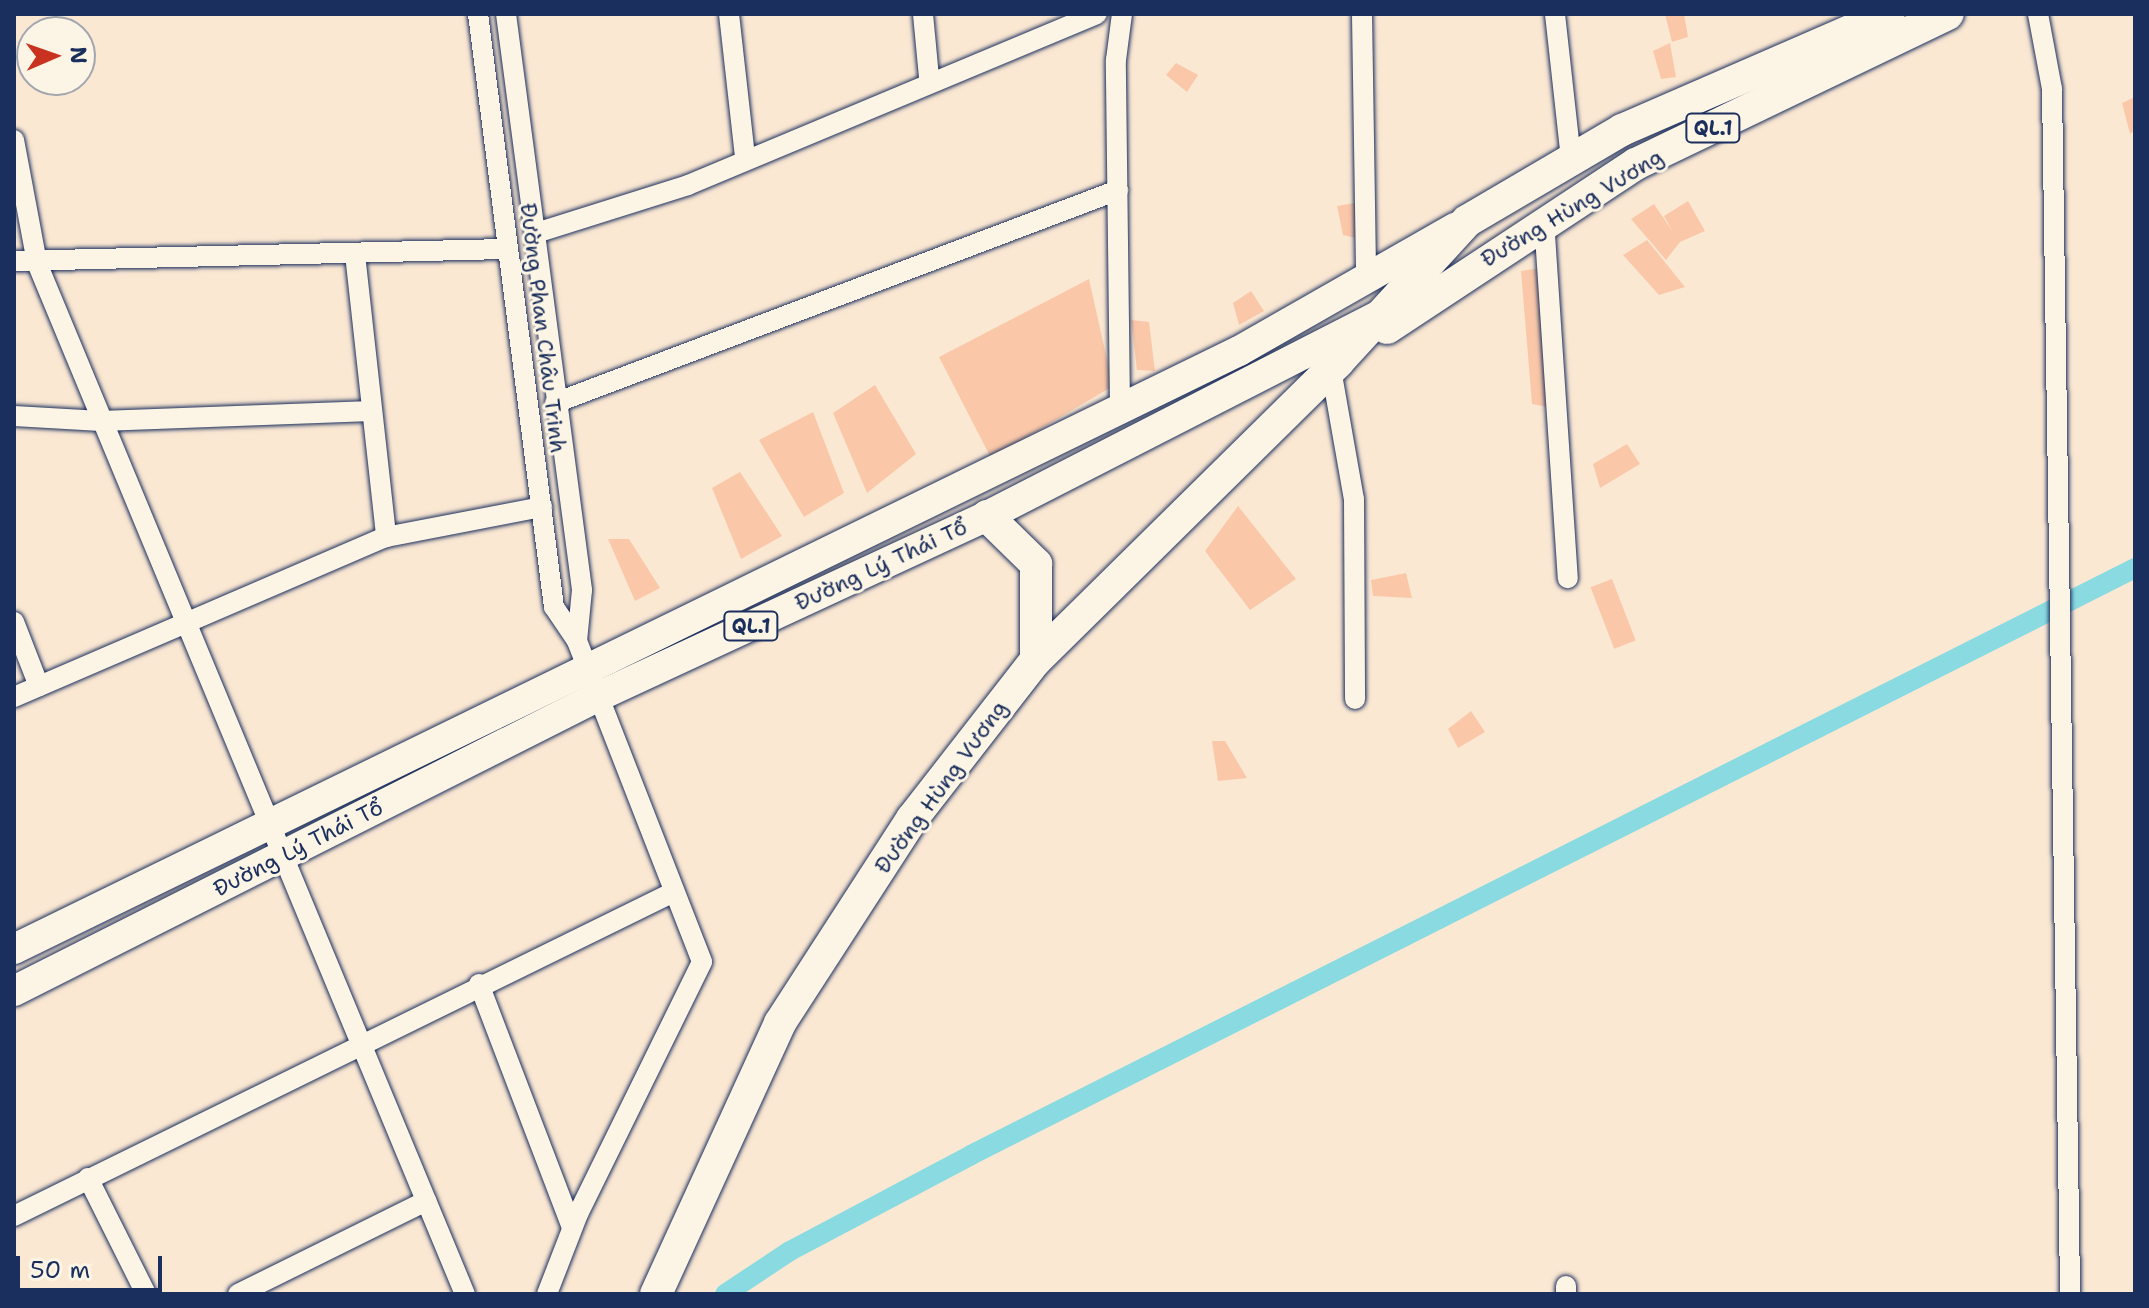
<!DOCTYPE html>
<meta charset="utf-8">
<style>
body{margin:0}
#map{position:relative;width:2149px;height:1308px;overflow:hidden;background:#fbe8d3;font-family:"Shantell Sans",sans-serif}
div>[style]{position:absolute}
.canal>*{height:20px;margin:-10px;padding:0 10px;transform-origin:10px;border-radius:10px;background:#89dae1}
.building>*{inset:0;background:#fac8a9;transform-origin:0 0}
.roads{filter:drop-shadow(0 0 2px #1b2f5e) drop-shadow(0 0 2px #1b2f5e)}
.minor>*{height:20px;margin:-10px;padding:0 10px;transform-origin:10px;border-radius:10px;background:#fcf5e5}
.primary>*{height:30px;margin:-15px;padding:0 15px;transform-origin:15px;border-radius:15px;background:#fcf5e5}
.trunk>*{height:32px;margin:-16px;padding:0 16px;transform-origin:16px;border-radius:16px;background:#fcf5e5}
span{translate:-50% -50%;white-space:nowrap;text-align:center;line-height:1.15;-webkit-text-stroke:6px #fcf5e5;paint-order:stroke}
.shield-label span{padding:2px 6px;background:#fcf5e5;border:2px solid;border-radius:6px;-webkit-text-stroke-width:0}
.shield-label{font-size:20px;color:#1b2f5e;font-weight:700}
.street-label{font-size:22px;color:#1b2f5e}
.frame{position:absolute;inset:0;border:16px solid #1b2f5e;pointer-events:none}
.north{position:absolute;left:16px;top:16px;width:80px;height:80px;box-sizing:border-box;background:#fcf5e5;border:2px solid #a2a6af;border-radius:50%;rotate:88deg;font-size:22px;font-weight:700;line-height:32px;text-align:center;color:#1b2f5e}
.north::after{content:'';display:block;margin:auto;width:28px;height:36px;background:#c8321e;clip-path:polygon(50% 0,100% 100%,50% 72%,0 100%)}
.scale{position:absolute;left:16px;top:1256px;width:146px;height:36px;box-sizing:border-box;border:4px solid #1b2f5e;border-top:0;padding-left:10px;font-size:24px;line-height:28px;white-space:nowrap;color:#1b2f5e;-webkit-text-stroke:6px #fcf5e5;paint-order:stroke}
</style>
<div id="map">
<div class="canal">
<i style="left:725px;top:1294px;width:78px;rotate:-33.5deg"></i>
<i style="left:790px;top:1251px;width:205px;rotate:-27.9deg"></i>
<i style="left:971px;top:1155px;width:1304px;rotate:-26.76deg"></i>
</div>
<div class="building">
<i style="clip-path:polygon(1665px 14px,1684px 14px,1688px 37px,1672px 42px)"></i>
<i style="clip-path:polygon(1670px 43px,1676px 77px,1661px 79px,1653px 51px)"></i>
<i style="clip-path:polygon(1176px 63px,1198px 75px,1187px 92px,1166px 75px)"></i>
<i style="clip-path:polygon(2135px 97px,2135px 130px,2130px 134px,2122px 103px)"></i>
<i style="clip-path:polygon(1688px 201px,1705px 231px,1680px 242px,1666px 260px,1631px 219px,1654px 204px,1673px 232px,1664px 216px)"></i>
<i style="clip-path:polygon(1355px 203px,1356px 238px,1343px 235px,1337px 206px)"></i>
<i style="clip-path:polygon(1647px 240px,1685px 287px,1659px 295px,1623px 255px)"></i>
<i style="clip-path:polygon(1541px 268px,1548px 407px,1532px 404px,1521px 271px)"></i>
<i style="clip-path:polygon(1089px 279px,1113px 386px,991px 458px,939px 357px)"></i>
<i style="clip-path:polygon(1251px 291px,1264px 311px,1239px 325px,1233px 303px)"></i>
<i style="clip-path:polygon(1131px 320px,1149px 322px,1155px 371px,1137px 370px)"></i>
<i style="clip-path:polygon(875px 385px,916px 454px,867px 493px,833px 413px)"></i>
<i style="clip-path:polygon(813px 412px,844px 493px,804px 517px,759px 440px)"></i>
<i style="clip-path:polygon(1627px 444px,1640px 464px,1600px 488px,1593px 464px)"></i>
<i style="clip-path:polygon(740px 472px,782px 536px,741px 559px,712px 488px)"></i>
<i style="clip-path:polygon(1238px 506px,1296px 579px,1250px 610px,1205px 551px)"></i>
<i style="clip-path:polygon(608px 539px,629px 539px,660px 588px,635px 601px)"></i>
<i style="clip-path:polygon(1406px 573px,1412px 598px,1373px 596px,1371px 580px)"></i>
<i style="left:1612px;top:579px;width:66px;height:23px;rotate:69deg"></i>
<i style="clip-path:polygon(1471px 711px,1485px 732px,1458px 748px,1448px 729px)"></i>
<i style="clip-path:polygon(1212px 741px,1225px 741px,1247px 778px,1218px 781px)"></i>
</div>
<div class="roads">
<div class="minor">
<i style="left:478px;top:14px;width:598px;rotate:82.7deg"></i>
<i style="left:554px;top:607px;width:41px;rotate:55.9deg"></i>
<i style="left:577px;top:641px;width:344px;rotate:68.7deg"></i>
<i style="left:702px;top:962px;width:281px;rotate:116.2deg"></i>
<i style="left:578px;top:1214px;width:86px;rotate:111.2deg"></i>
<i style="left:506px;top:14px;width:581px;rotate:82.48deg"></i>
<i style="left:582px;top:590px;width:51px;rotate:95.6deg"></i>
<i style="left:729px;top:14px;width:143px;rotate:83.6deg"></i>
<i style="left:923px;top:14px;width:64px;rotate:84.6deg"></i>
<i style="left:1362px;top:14px;width:267px;rotate:89.1deg"></i>
<i style="left:1555px;top:14px;width:145px;rotate:83.7deg"></i>
<i style="left:2038px;top:14px;width:76px;rotate:79.4deg"></i>
<i style="left:2052px;top:89px;width:1205px;rotate:89.14deg"></i>
<i style="left:14px;top:140px;width:125px;rotate:79.4deg"></i>
<i style="left:37px;top:263px;width:1116px;rotate:67.46deg"></i>
<i style="left:1544px;top:220px;width:359px;rotate:86.2deg"></i>
<i style="left:536px;top:233px;width:159px;rotate:-17.5deg"></i>
<i style="left:688px;top:185px;width:443px;rotate:-22.7deg"></i>
<i style="left:355px;top:254px;width:285px;rotate:83.7deg"></i>
<i style="left:14px;top:261px;width:494px;rotate:-1.4deg"></i>
<i style="left:1331px;top:369px;width:132px;rotate:80deg"></i>
<i style="left:1354px;top:499px;width:200px;rotate:89.7deg"></i>
<i style="left:555px;top:403px;width:602px;rotate:-20.72deg"></i>
<i style="left:1120px;top:406px;width:346px;rotate:-90.7deg"></i>
<i style="left:1116px;top:60px;width:46px;rotate:-82.6deg"></i>
<i style="left:14px;top:416px;width:87px;rotate:3.3deg"></i>
<i style="left:101px;top:421px;width:271px;rotate:-2.1deg"></i>
<i style="left:14px;top:622px;width:69px;rotate:68.7deg"></i>
<i style="left:14px;top:697px;width:405px;rotate:-23.3deg"></i>
<i style="left:386px;top:537px;width:159px;rotate:-10.9deg"></i>
<i style="left:479px;top:984px;width:261px;rotate:69.1deg"></i>
<i style="left:88px;top:1178px;width:130px;rotate:63.4deg"></i>
<i style="left:14px;top:1216px;width:735px;rotate:-26.15deg"></i>
<i style="left:1566px;top:1286px;width:8px;rotate:90deg"></i>
<i style="left:238px;top:1294px;width:210px;rotate:-26.3deg"></i>
</div>
<div class="primary">
<i style="left:14px;top:949px;width:1363px;rotate:-26.02deg"></i>
<i style="left:1239px;top:351px;width:249px;rotate:-29.7deg"></i>
<i style="left:14px;top:991px;width:651px;rotate:-26.76deg"></i>
<i style="left:595px;top:698px;width:432px;rotate:-24.9deg"></i>
<i style="left:987px;top:516px;width:439px;rotate:-27.1deg"></i>
</div>
<div class="trunk">
<i style="left:1387px;top:328px;width:298px;rotate:-33.4deg"></i>
<i style="left:1636px;top:164px;width:346px;rotate:-25.7deg"></i>
<i style="left:987px;top:516px;width:69px;rotate:44.4deg"></i>
<i style="left:1036px;top:564px;width:96px;rotate:90deg"></i>
<i style="left:656px;top:1294px;width:298px;rotate:-65.4deg"></i>
<i style="left:780px;top:1023px;width:243px;rotate:-57.1deg"></i>
<i style="left:912px;top:819px;width:202px;rotate:-52.1deg"></i>
<i style="left:1036px;top:660px;width:424px;rotate:-44.6deg"></i>
<i style="left:1338px;top:362px;width:191px;rotate:-47.5deg"></i>
<i style="left:1467px;top:221px;width:180px;rotate:-30.4deg"></i>
<i style="left:1622px;top:130px;width:291px;rotate:-23.5deg"></i>
</div>
</div>
<div class="shield-label">
<span style="left:1713px;top:128px">QL.1</span>
<span style="left:751px;top:626px">QL.1</span>
</div>
<div class="street-label">
<span style="left:1572px;top:208px;rotate:-31deg">Đường Hùng Vương</span>
<span style="left:543px;top:328px;rotate:83deg">Đường Phan Châu Trinh</span>
<span style="left:881px;top:565px;rotate:-25deg">Đường Lý Thái Tổ</span>
<span style="left:941px;top:787px;rotate:-54deg">Đường Hùng Vương</span>
<span style="left:298px;top:848px;rotate:-27deg">Đường Lý Thái Tổ</span>
</div>
<div class="frame"></div>
<div class="north">N</div>
<div class="scale">50 m</div>
</div>
